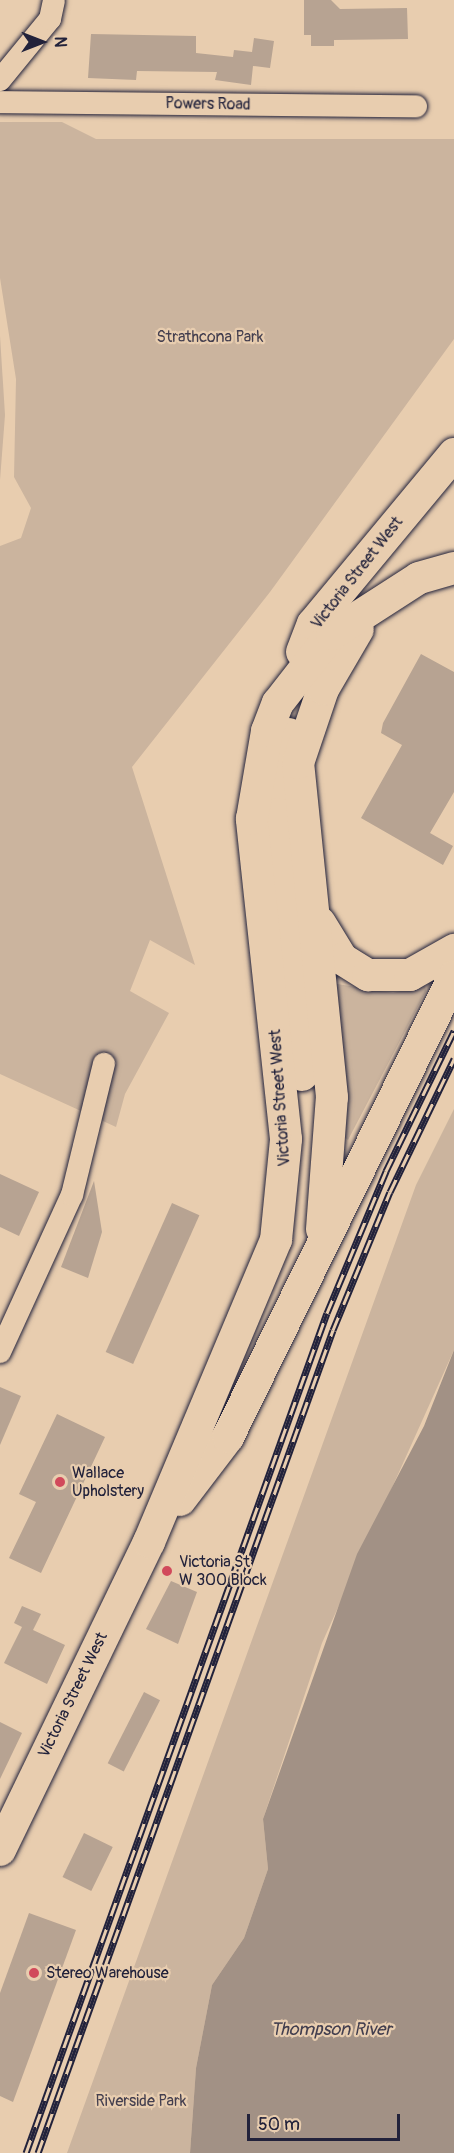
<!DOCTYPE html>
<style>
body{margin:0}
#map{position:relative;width:454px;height:2153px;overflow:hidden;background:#e8cdaf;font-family:Pangolin,sans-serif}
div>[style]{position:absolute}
.green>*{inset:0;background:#cbb49e}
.water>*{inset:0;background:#a29185}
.building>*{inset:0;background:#b7a392;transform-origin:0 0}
.roads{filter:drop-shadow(0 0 2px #22223b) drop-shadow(0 0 2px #22223b)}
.street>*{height:22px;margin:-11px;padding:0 11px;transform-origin:11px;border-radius:11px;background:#e8cdaf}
.secondary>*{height:32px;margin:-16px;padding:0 16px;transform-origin:16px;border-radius:16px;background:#e8cdaf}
.rail>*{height:7px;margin-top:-3.5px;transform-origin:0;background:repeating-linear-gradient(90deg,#e8cdaf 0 14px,#22223b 0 28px);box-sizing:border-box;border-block:2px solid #22223b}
.dots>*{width:16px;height:16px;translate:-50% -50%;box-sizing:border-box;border:3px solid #e8cdaf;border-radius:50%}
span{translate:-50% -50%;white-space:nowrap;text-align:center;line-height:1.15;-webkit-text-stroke:4.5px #e8cdaf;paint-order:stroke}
.street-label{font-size:16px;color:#22223b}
.park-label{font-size:16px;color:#443f4f}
.poi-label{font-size:16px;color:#22223b}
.left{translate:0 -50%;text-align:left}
.water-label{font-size:18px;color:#423e4e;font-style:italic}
.north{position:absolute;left:12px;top:12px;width:60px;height:60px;-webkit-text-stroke:4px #e8cdaf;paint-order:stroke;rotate:90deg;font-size:16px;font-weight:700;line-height:24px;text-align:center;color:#22223b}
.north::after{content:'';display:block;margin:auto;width:21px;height:27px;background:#22223b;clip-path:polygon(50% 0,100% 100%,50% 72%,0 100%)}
.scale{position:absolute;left:247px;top:2114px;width:153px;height:27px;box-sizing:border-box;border:3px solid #22223b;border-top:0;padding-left:8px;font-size:18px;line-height:21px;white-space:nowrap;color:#22223b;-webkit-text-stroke:4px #e8cdaf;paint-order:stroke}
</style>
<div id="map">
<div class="green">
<i style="clip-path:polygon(0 122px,62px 122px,96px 139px,454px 139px,454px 339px,270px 592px,132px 767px,195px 965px,150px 940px,130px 991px,169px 1013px,125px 1094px,116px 1127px,0 1074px,0 546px,21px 538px,31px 508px,14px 477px,16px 379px,0 278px)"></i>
<i style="clip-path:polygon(0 336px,5px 415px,0 480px)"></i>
<i style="clip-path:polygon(331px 983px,393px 993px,425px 985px,426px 991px,348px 1140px,342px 1136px)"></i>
<i style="clip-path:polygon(454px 1109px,454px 1350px,322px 1643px,263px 1819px,268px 1869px,244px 1938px,212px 1985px,196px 2068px,190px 2153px,67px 2153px,416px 1185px)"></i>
</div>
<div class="water">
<i style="clip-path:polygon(454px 1350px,454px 2153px,190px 2153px,196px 2068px,212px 1985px,244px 1938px,268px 1869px,263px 1819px,357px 1554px,424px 1426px)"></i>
</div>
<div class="building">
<i style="clip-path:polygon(304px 0,331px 0,340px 9px,407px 8px,408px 39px,334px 40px,334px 46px,311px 46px,311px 35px,304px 35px)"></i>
<i style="clip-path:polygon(91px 34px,196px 36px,196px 53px,233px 57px,234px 50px,252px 52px,254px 38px,274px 41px,270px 68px,253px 66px,251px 85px,215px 80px,217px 72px,137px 71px,136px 80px,88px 78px)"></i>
<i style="clip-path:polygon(421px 654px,454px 672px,454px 792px,430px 833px,453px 846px,443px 865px,361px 818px,402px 745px,381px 733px,383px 723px)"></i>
<i style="clip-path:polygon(0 1174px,39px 1192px,19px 1236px,0 1227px)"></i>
<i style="clip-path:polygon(94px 1181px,102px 1232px,88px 1278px,61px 1267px)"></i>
<i style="left:172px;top:1203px;width:30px;height:163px;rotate:24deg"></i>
<i style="clip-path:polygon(0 1387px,21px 1396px,0 1445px)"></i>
<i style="clip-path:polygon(57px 1414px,105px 1437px,41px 1573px,9px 1558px,36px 1502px,19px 1494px)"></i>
<i style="clip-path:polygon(171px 1581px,197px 1592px,178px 1644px,146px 1629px)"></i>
<i style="clip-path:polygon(22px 1606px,41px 1614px,33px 1630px,65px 1645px,47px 1684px,4px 1663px,22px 1627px,14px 1623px)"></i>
<i style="left:144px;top:1692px;width:18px;height:80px;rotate:27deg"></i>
<i style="clip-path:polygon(0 1722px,22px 1733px,0 1779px)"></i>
<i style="left:84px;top:1833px;width:32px;height:49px;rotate:26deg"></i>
<i style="clip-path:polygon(29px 1913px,76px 1930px,13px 2102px,0 2096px,0 1993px)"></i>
</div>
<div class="roads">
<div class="street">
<i style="left:0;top:80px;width:79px;rotate:-50.7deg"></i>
<i style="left:50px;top:19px;width:19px;rotate:-78deg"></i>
<i style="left:0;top:102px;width:416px;rotate:0.6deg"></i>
<i style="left:0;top:1352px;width:173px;rotate:-65.4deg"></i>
<i style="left:72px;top:1195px;width:135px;rotate:-76.3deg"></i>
</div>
<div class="secondary">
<i style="left:302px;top:652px;width:30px;rotate:-69deg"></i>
<i style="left:313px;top:624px;width:221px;rotate:-50.3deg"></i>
<i style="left:289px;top:734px;width:81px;rotate:97.8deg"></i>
<i style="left:278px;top:814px;width:262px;rotate:84.7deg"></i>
<i style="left:320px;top:923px;width:42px;rotate:58.6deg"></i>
<i style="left:342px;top:959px;width:31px;rotate:32deg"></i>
<i style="left:368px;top:975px;width:42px"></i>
<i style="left:410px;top:975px;width:51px;rotate:-29.6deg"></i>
<i style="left:322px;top:1229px;width:132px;rotate:-85.7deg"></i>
<i style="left:332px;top:1097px;width:336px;rotate:-95.8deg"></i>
<i style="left:298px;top:763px;width:78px;rotate:-71.3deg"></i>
<i style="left:323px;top:689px;width:69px;rotate:-59.7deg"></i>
<i style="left:180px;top:1500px;width:79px;rotate:-52.7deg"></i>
<i style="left:228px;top:1437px;width:513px;rotate:-63.88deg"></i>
<i style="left:0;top:1850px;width:342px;rotate:-64.2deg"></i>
<i style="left:149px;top:1542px;width:328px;rotate:-67.2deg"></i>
<i style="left:276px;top:1240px;width:101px;rotate:-84.3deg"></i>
<i style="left:286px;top:1139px;width:322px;rotate:-96.1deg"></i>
<i style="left:252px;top:819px;width:89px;rotate:-80.3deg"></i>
<i style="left:267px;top:731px;width:30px;rotate:-69deg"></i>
<i style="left:278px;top:703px;width:88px;rotate:-52deg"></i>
<i style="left:332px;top:634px;width:103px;rotate:-32.8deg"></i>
<i style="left:419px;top:578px;width:36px;rotate:-16deg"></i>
</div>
</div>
<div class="rail">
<i style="left:26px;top:2153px;width:892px;rotate:-70.29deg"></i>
<i style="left:327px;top:1313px;width:154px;rotate:-67.4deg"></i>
<i style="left:386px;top:1171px;width:156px;rotate:-64.1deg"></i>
<i style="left:38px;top:2153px;width:874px;rotate:-70.28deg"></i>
<i style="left:333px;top:1330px;width:149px;rotate:-67.6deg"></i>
<i style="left:390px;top:1192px;width:148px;rotate:-64.3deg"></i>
</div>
<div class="dots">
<i style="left:60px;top:1482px;background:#d1495b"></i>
<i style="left:167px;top:1571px;background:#d1495b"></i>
<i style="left:34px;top:1973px;background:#d1495b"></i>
</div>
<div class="street-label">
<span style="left:208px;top:104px;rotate:1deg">Powers Road</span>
<span style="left:357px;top:573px;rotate:-52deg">Victoria Street West</span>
<span style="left:280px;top:1098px;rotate:-94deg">Victoria Street West</span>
<span style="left:73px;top:1695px;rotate:-64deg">Victoria Street West</span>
</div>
<div class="park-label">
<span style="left:210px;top:337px">Strathcona Park</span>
<span style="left:141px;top:2101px">Riverside Park</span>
</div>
<div class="poi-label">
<span class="left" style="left:72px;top:1482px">Wallace<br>Upholstery</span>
<span class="left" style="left:179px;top:1571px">Victoria St<br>W 300 Block</span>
<span class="left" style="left:46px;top:1973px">Stereo Warehouse</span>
</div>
<div class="water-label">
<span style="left:331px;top:2030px">Thompson River</span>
</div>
<div class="north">N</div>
<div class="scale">50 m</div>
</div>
